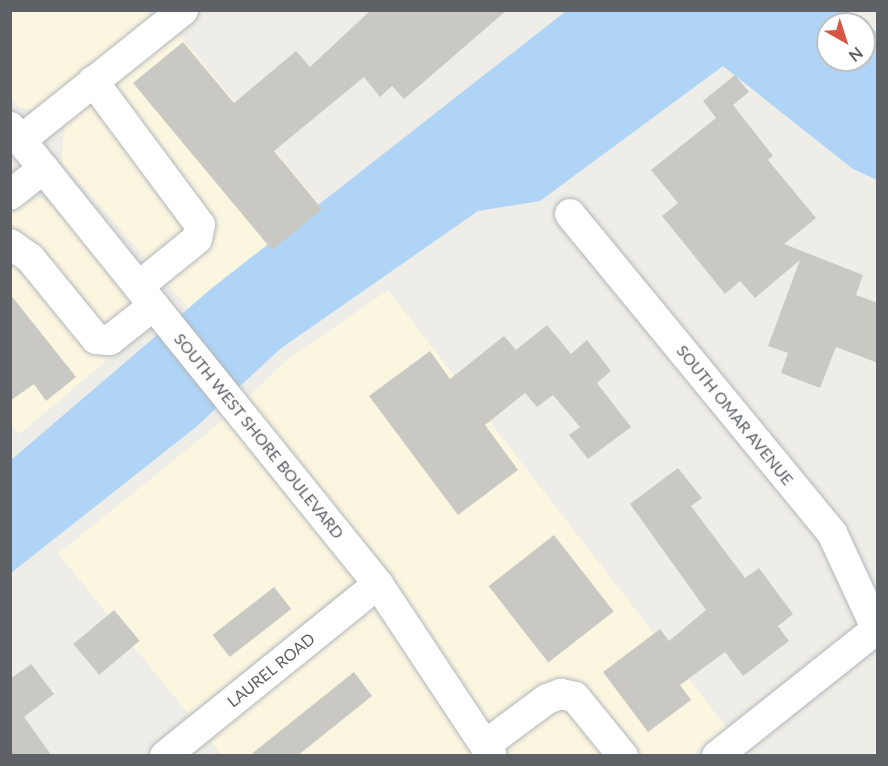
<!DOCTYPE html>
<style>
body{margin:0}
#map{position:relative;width:888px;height:766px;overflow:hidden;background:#efede7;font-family:Lato,sans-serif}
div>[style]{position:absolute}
.commercial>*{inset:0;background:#fbf6e0;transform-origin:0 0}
.water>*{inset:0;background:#afd4f6}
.building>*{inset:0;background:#cac8c3;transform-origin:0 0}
.roads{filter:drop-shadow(0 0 2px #b4b6ba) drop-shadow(0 0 2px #b4b6ba)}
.minor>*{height:30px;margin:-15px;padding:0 15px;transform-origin:15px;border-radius:15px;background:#fff}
span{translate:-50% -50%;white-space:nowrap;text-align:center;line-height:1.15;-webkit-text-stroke:6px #fff;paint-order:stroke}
.street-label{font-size:16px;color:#5e6165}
.frame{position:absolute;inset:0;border:12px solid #5e6165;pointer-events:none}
.north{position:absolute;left:816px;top:12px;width:60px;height:60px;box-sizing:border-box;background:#fff;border:2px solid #bfc0c1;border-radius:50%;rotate:141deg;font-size:16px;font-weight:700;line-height:24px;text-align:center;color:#5e6165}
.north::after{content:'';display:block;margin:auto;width:21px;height:27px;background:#d85644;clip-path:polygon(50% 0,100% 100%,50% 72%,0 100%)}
</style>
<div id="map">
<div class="commercial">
<i style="clip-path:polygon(146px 10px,151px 17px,45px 102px,30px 110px,17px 106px,11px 98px,10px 11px)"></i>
<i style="clip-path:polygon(178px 33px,324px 210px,193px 313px,61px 161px,65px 123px)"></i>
<i style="clip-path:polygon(40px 198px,56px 206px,150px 323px,20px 434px,10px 424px,10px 214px,26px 202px)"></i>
<i style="clip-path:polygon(388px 290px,727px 728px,693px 755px,508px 755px,397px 588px,247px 398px,288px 359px)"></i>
<i style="left:227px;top:417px;width:208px;height:217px;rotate:51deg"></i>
<i style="clip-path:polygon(375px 605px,475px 755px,222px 755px,209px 740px)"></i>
</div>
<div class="water">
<i style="clip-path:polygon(566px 11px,841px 11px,864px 24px,828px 24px,828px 60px,864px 60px,864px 24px,877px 32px,877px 180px,853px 169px,723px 66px,540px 201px,478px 211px,280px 349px,196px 427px,11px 573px,11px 460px,212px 288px)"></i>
</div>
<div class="building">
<i style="clip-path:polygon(371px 10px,507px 10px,404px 99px,392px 86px,380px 97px,364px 77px,274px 151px,322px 209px,272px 250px,133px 83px,183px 42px,234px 103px,296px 51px,310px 67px)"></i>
<i style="clip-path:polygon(735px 75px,749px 92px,733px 105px,773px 156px,768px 160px,816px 218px,784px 244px,863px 275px,856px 295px,878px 303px,878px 363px,836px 347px,820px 388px,781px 373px,788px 353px,768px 346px,800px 260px,755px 298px,740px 281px,725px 294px,662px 216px,678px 203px,651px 170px,716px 118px,703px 101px)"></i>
<i style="clip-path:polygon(10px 294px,76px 377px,46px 401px,34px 384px,10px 401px)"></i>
<i style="clip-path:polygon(547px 325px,571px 354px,587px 340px,611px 371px,597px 383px,631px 427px,588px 459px,569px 435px,580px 427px,553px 395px,537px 407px,525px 393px,485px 425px,518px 470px,458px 515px,369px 396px,430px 351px,450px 379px,504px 336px,516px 350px)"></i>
<i style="clip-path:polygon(678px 468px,702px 498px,691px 506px,745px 578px,759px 568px,793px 614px,778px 626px,789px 641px,743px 676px,725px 652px,680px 685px,691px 700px,648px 732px,603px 672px,660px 629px,669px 641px,706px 610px,630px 504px)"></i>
<i style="left:554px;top:535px;width:97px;height:83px;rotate:52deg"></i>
<i style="left:274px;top:587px;width:28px;height:78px;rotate:52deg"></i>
<i style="left:114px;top:610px;width:40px;height:53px;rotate:50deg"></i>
<i style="clip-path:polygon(31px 664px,54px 694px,24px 717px,52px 756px,10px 756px,10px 679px)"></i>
<i style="clip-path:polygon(354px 672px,372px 696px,297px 756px,249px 756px)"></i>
</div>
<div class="roads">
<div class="minor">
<i style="left:93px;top:81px;width:179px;rotate:53.4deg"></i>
<i style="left:200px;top:225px;width:14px;rotate:102deg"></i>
<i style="left:197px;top:239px;width:75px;rotate:141deg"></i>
<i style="left:10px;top:127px;width:587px;rotate:51.16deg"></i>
<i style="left:378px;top:584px;width:206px;rotate:56.5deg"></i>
<i style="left:21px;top:140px;width:208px;rotate:-38.7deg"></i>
<i style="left:10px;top:195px;width:43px;rotate:-38.5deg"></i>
<i style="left:570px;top:214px;width:413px;rotate:50.6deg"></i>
<i style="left:832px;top:533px;width:109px;rotate:65.1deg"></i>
<i style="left:10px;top:244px;width:24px;rotate:35deg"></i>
<i style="left:30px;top:258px;width:104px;rotate:50.8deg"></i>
<i style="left:96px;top:339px;width:14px;rotate:4deg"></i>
<i style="left:110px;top:340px;width:56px;rotate:-38.5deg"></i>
<i style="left:485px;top:745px;width:77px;rotate:-36.6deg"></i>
<i style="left:547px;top:699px;width:15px;rotate:-20deg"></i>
<i style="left:561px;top:694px;width:14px;rotate:12deg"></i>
<i style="left:575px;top:697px;width:76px;rotate:50.9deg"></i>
<i style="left:165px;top:756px;width:274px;rotate:-38.9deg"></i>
<i style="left:717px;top:756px;width:206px;rotate:-38.5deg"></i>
</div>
</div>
<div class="street-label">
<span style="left:735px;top:415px;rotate:51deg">SOUTH OMAR AVENUE</span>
<span style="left:259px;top:436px;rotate:51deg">SOUTH WEST SHORE BOULEVARD</span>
<span style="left:271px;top:670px;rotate:-39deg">LAUREL ROAD</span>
</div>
<div class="frame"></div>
<div class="north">N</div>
</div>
